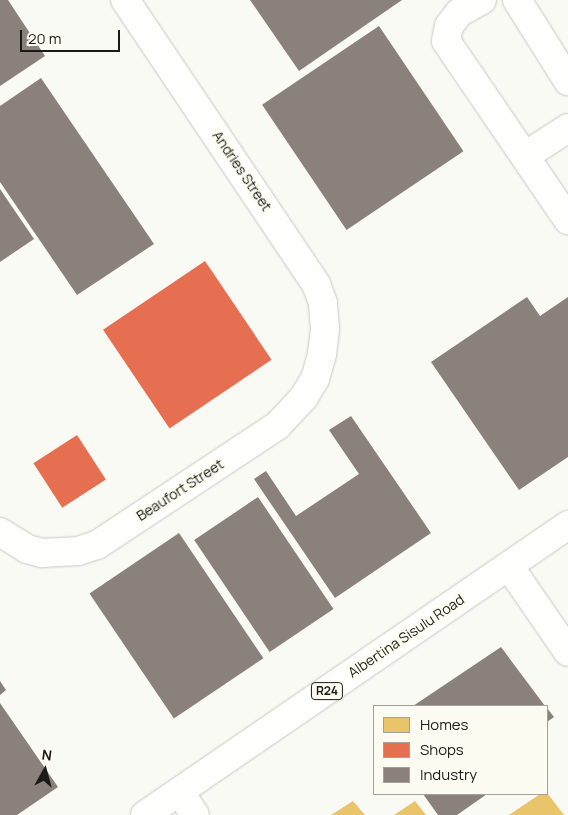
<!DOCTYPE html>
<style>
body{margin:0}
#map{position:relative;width:568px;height:815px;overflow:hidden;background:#fafaf4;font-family:Manrope,sans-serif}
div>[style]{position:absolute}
.homes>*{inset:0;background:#e9c46a}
.shops>*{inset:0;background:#e76f51;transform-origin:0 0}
.industry>*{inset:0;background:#8a817c;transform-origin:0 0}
.roads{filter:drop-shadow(0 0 1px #c9c9c5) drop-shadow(0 0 1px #c9c9c5)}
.minor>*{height:28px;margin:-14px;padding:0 14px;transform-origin:14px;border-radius:14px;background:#fefefd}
.major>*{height:28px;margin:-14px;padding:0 14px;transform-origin:14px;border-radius:14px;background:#fefefd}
span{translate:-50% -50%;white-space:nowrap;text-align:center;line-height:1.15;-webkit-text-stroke:5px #fcfcf2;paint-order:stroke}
.shield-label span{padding:1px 4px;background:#fcfcf2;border:1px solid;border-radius:4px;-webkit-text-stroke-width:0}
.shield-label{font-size:12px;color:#1b1a17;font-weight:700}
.street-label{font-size:14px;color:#1b1a17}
.legend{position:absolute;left:373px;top:705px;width:175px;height:90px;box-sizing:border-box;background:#fcfcf2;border:1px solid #a2a29a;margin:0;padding:6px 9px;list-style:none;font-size:15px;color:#1b1a17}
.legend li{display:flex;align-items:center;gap:10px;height:25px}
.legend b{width:25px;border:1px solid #a2a29a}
.north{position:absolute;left:20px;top:745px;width:50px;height:50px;-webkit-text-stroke:4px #fcfcf2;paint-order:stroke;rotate:7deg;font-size:14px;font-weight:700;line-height:20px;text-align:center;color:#1b1a17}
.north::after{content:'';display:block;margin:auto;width:18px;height:22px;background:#1b1a17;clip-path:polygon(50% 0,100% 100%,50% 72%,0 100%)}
.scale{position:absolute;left:20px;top:30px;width:100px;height:22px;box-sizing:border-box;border:2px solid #1b1a17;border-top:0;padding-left:6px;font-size:15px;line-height:18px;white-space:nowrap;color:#1b1a17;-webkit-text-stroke:4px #fcfcf2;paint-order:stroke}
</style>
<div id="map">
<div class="homes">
<i style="clip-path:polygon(540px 794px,548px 794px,564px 815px,509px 815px)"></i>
<i style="clip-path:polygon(353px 801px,365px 815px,331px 815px)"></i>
<i style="clip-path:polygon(415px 801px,426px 815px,394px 815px)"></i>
</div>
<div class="shops">
<i style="left:205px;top:261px;width:119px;height:123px;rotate:56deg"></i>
<i style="left:77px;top:435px;width:53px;height:52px;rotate:57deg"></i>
</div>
<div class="industry">
<i style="clip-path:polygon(0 0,8px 0,45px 56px,0 86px)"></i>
<i style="clip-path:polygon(250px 0,402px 0,299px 71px)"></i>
<i style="left:379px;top:26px;width:151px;height:141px;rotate:56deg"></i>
<i style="clip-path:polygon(41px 78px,154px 244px,77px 295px,0 182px,0 106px)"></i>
<i style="clip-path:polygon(0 189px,34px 239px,0 262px)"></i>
<i style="clip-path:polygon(527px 297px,540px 316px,568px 297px,568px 457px,519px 490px,431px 362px)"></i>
<i style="clip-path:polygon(351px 416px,431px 533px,335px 598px,254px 479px,266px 471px,296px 516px,359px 474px,329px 430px)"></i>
<i style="left:258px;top:497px;width:135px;height:77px;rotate:56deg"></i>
<i style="left:179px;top:533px;width:151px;height:108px;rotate:56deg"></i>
<i style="clip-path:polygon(501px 647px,545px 706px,413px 706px)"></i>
<i style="clip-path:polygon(0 681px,6px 690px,0 695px)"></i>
<i style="clip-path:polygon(0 703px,58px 787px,17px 815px,0 815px)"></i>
<i style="clip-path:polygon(547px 708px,554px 717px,547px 722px)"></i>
<i style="clip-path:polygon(423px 794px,487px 794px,457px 815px,438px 815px)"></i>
</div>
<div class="roads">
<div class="minor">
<i style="left:482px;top:0;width:26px;rotate:151deg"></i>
<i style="left:459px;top:13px;width:16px;rotate:128deg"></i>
<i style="left:449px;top:26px;width:15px;rotate:101deg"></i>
<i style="left:446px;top:41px;width:217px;rotate:55.7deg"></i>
<i style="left:517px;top:0;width:96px;rotate:57.8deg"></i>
<i style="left:525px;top:156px;width:51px;rotate:-33.1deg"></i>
<i style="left:0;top:532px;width:32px;rotate:32deg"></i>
<i style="left:27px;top:549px;width:16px;rotate:15deg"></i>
<i style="left:42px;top:553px;width:36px;rotate:-3deg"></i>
<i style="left:78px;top:551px;width:20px;rotate:-18deg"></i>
<i style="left:97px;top:545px;width:217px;rotate:-33.5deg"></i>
<i style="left:278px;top:425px;width:38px;rotate:-47deg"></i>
<i style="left:304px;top:397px;width:21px;rotate:-59deg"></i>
<i style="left:315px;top:379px;width:26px;rotate:-74deg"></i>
<i style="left:322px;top:354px;width:26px;rotate:-83deg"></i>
<i style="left:325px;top:328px;width:25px;rotate:-95deg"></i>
<i style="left:323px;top:303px;width:20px;rotate:-110deg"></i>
<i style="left:316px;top:284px;width:342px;rotate:-123.9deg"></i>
<i style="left:509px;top:566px;width:104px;rotate:55.5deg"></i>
<i style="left:180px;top:792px;width:27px;rotate:57deg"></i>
</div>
<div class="major">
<i style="left:145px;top:815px;width:513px;rotate:-34.43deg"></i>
</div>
</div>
<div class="shield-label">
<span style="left:327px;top:691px">R24</span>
</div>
<div class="street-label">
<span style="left:242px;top:171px;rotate:56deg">Andries Street</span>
<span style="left:180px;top:490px;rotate:-33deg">Beaufort Street</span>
<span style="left:406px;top:636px;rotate:-34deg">Albertina Sisulu Road</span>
</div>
<ul class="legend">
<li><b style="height:14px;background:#e9c46a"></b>Homes</li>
<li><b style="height:14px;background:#e76f51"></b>Shops</li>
<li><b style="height:14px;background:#8a817c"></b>Industry</li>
</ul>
<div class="north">N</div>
<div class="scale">20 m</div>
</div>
